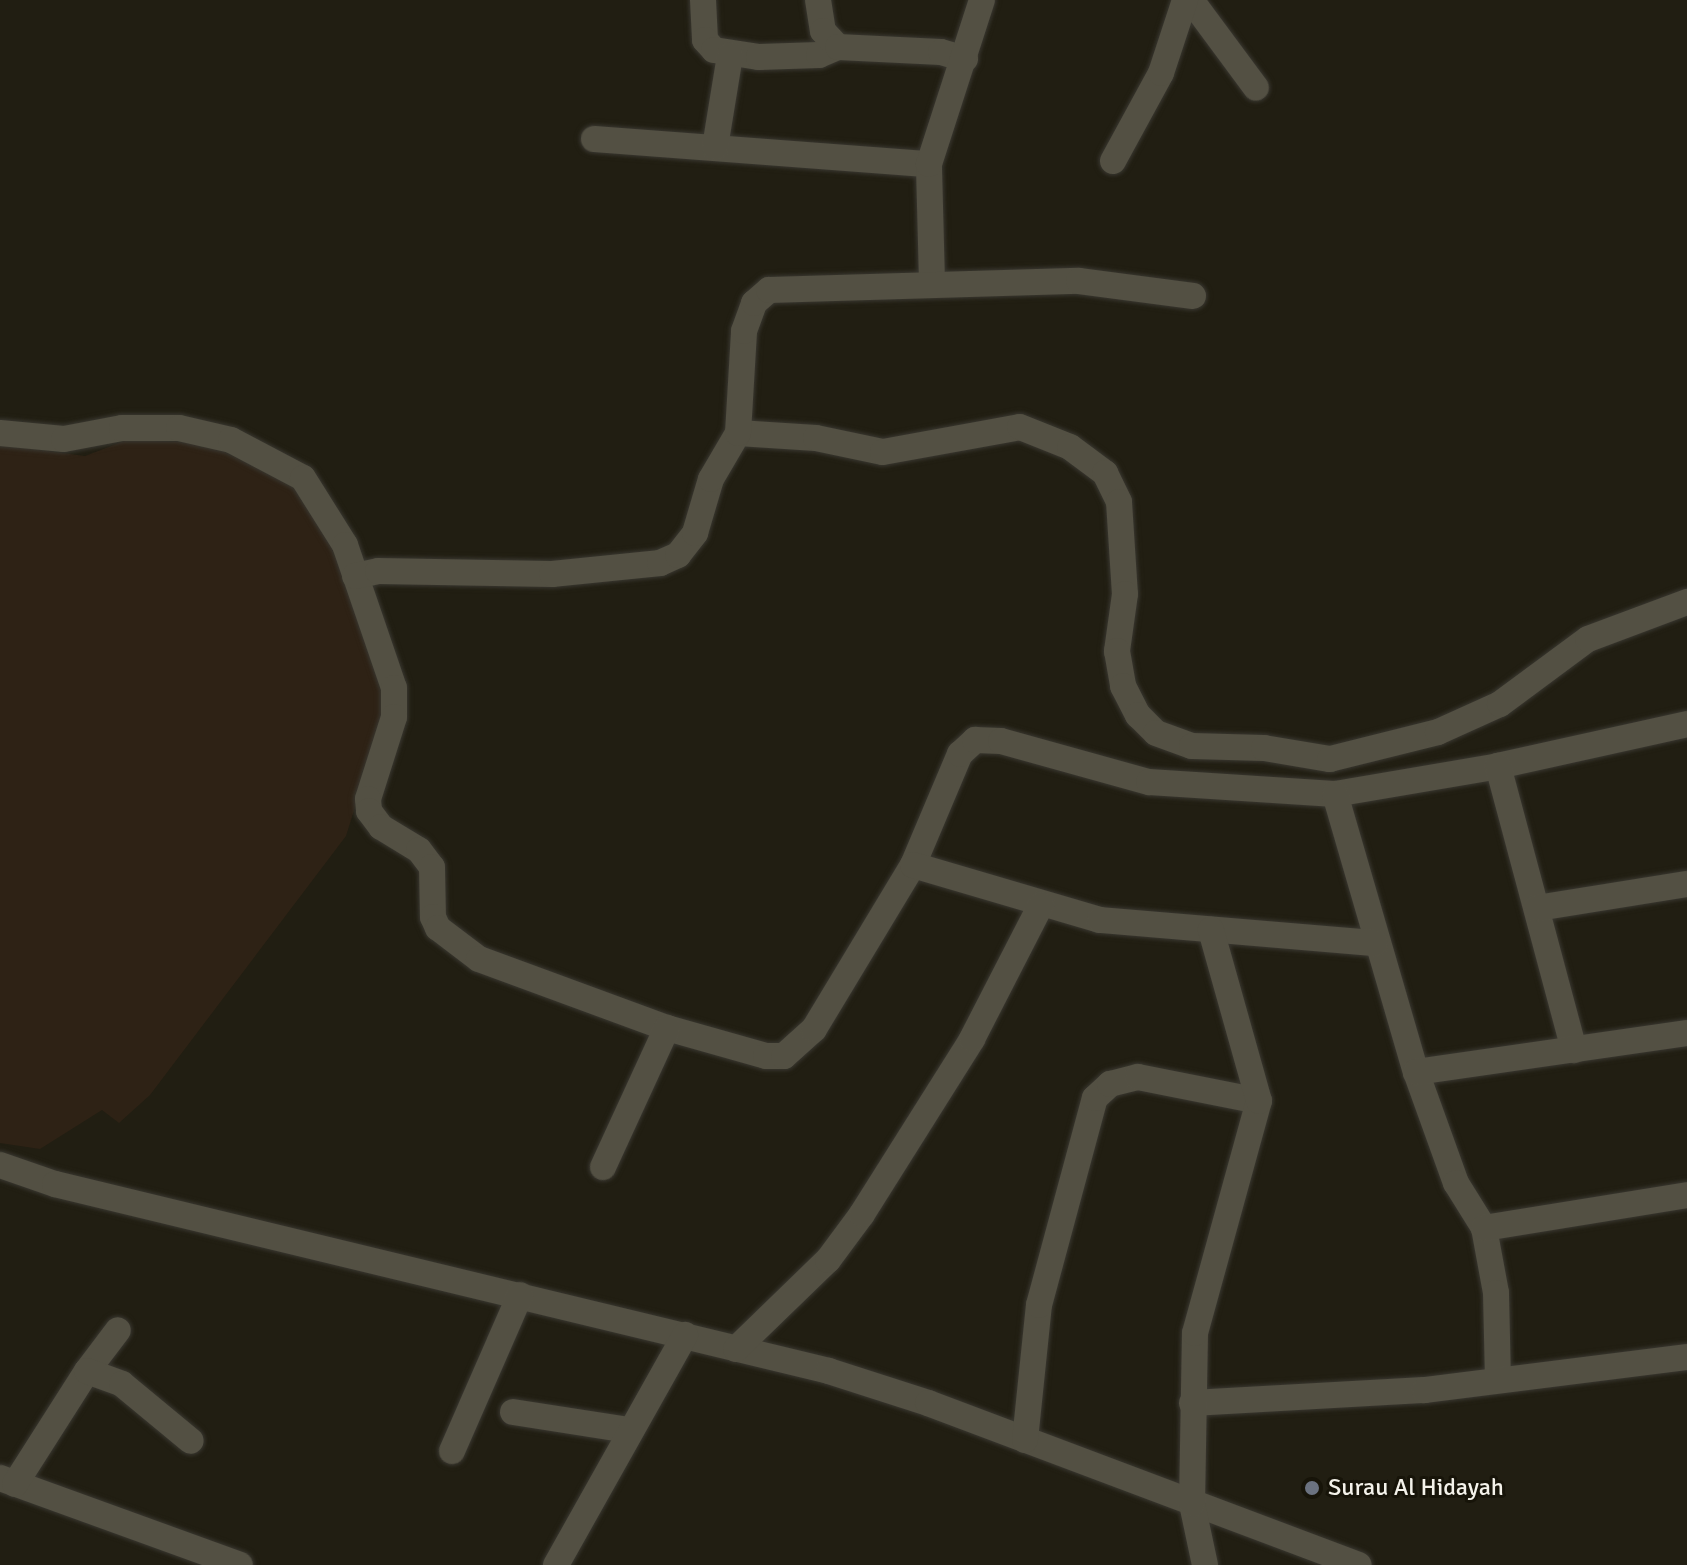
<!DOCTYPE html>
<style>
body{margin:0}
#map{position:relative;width:1687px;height:1565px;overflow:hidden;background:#211e12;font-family:Signika,sans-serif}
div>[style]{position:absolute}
.education>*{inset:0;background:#2e2215}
.roads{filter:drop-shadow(0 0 2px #393730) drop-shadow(0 0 2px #393730)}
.minor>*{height:26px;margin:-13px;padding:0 13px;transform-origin:13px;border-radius:13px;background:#535043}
.dots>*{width:22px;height:22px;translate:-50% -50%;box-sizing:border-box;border:4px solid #171409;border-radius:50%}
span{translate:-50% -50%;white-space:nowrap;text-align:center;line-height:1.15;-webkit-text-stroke:6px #171409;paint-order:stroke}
.poi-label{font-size:24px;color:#f4f2ea}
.left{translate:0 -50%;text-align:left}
</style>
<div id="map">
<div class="education">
<i style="clip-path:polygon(127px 440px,204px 443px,300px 486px,340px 550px,386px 708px,346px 836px,150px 1095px,119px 1123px,102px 1110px,40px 1149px,0 1143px,0 445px,85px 456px)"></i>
</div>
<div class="roads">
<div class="minor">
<i style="left:703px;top:0;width:40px;rotate:87.1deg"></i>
<i style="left:705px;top:40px;width:13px;rotate:48deg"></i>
<i style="left:714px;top:50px;width:46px;rotate:8.8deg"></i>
<i style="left:759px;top:57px;width:60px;rotate:-1.9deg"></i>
<i style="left:819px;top:55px;width:21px;rotate:-23deg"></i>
<i style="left:818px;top:0;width:31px;rotate:81deg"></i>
<i style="left:823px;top:31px;width:22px;rotate:47deg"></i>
<i style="left:838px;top:47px;width:103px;rotate:2.8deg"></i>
<i style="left:941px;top:52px;width:25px;rotate:16deg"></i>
<i style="left:1191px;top:0;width:109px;rotate:53.5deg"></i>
<i style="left:594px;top:139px;width:336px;rotate:4.3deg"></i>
<i style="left:715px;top:147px;width:93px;rotate:-80.7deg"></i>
<i style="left:1113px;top:161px;width:100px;rotate:-61.4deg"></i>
<i style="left:1161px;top:73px;width:77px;rotate:-71.8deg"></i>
<i style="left:932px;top:282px;width:118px;rotate:-91.5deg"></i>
<i style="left:929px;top:164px;width:172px;rotate:-72.1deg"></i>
<i style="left:0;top:433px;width:64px;rotate:5.4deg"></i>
<i style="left:64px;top:439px;width:59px;rotate:-10.7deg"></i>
<i style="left:122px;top:428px;width:57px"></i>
<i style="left:179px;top:428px;width:53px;rotate:13deg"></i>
<i style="left:231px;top:440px;width:81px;rotate:27.8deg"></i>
<i style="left:303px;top:478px;width:79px;rotate:57.9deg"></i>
<i style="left:345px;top:545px;width:151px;rotate:71.1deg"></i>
<i style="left:394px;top:688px;width:29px;rotate:90deg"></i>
<i style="left:394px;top:717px;width:86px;rotate:107.6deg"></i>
<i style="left:368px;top:799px;width:12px;rotate:85deg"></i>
<i style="left:369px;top:811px;width:20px;rotate:53deg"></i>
<i style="left:381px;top:827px;width:44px;rotate:31.2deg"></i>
<i style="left:419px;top:850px;width:21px;rotate:53deg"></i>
<i style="left:432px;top:867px;width:50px;rotate:88.9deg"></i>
<i style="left:433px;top:917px;width:12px;rotate:66deg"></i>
<i style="left:438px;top:928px;width:51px;rotate:37.1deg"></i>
<i style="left:479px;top:959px;width:200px;rotate:20.2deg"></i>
<i style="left:667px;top:1028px;width:103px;rotate:15.8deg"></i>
<i style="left:766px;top:1056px;width:18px"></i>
<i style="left:784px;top:1056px;width:40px;rotate:-42deg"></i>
<i style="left:814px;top:1029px;width:192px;rotate:-58.9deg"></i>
<i style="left:913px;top:865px;width:121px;rotate:-67.1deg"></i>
<i style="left:960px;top:754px;width:21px;rotate:-43deg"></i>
<i style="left:975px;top:740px;width:26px;rotate:2deg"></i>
<i style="left:1001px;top:741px;width:154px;rotate:15.5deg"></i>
<i style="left:1149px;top:782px;width:186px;rotate:3.7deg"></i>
<i style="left:1335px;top:794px;width:165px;rotate:-9.7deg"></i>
<i style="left:1498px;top:766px;width:194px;rotate:-12.5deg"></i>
<i style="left:738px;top:433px;width:78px;rotate:3.7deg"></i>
<i style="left:816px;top:438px;width:68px;rotate:11.8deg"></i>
<i style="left:883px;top:452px;width:139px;rotate:-10.3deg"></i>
<i style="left:1020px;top:427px;width:54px;rotate:21.8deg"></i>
<i style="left:1070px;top:447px;width:44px;rotate:36.6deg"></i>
<i style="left:1105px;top:473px;width:32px;rotate:64deg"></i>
<i style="left:1119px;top:502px;width:92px;rotate:86.3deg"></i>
<i style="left:1125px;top:594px;width:58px;rotate:98deg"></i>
<i style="left:1117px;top:651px;width:36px;rotate:80deg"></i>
<i style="left:1123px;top:686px;width:33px;rotate:63deg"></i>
<i style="left:1138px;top:715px;width:25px;rotate:45deg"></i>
<i style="left:1156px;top:733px;width:38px;rotate:20deg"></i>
<i style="left:1192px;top:746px;width:72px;rotate:1.6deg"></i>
<i style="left:1264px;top:748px;width:67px;rotate:9.5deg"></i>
<i style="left:1330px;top:759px;width:111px;rotate:-14deg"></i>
<i style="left:1438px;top:732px;width:68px;rotate:-24.3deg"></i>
<i style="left:1500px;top:704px;width:109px;rotate:-36.5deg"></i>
<i style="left:1588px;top:639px;width:106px;rotate:-20.5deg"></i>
<i style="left:355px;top:576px;width:24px;rotate:-12deg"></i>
<i style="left:378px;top:571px;width:174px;rotate:1deg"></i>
<i style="left:552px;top:574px;width:109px;rotate:-5.8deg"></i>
<i style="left:660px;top:563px;width:20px;rotate:-24deg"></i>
<i style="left:678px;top:555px;width:28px;rotate:-52deg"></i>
<i style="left:695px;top:533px;width:56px;rotate:-73.5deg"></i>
<i style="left:711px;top:479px;width:53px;rotate:-59.6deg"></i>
<i style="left:738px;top:433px;width:102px;rotate:-86.6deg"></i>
<i style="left:744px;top:331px;width:30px;rotate:-70deg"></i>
<i style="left:754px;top:303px;width:20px;rotate:-41deg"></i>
<i style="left:769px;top:290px;width:310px;rotate:-1.7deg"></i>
<i style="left:1079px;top:281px;width:115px;rotate:7.5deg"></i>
<i style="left:1498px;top:766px;width:294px;rotate:75deg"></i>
<i style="left:1335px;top:794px;width:290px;rotate:73.8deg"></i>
<i style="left:1416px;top:1072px;width:118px;rotate:70.2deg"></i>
<i style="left:1456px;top:1183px;width:53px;rotate:58.1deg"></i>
<i style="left:1484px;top:1228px;width:66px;rotate:79.5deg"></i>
<i style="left:1496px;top:1293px;width:87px;rotate:88.7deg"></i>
<i style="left:913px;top:865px;width:195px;rotate:16.4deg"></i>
<i style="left:1100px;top:920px;width:276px;rotate:4.8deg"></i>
<i style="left:1537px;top:908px;width:152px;rotate:-9.1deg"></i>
<i style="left:1416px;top:1072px;width:274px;rotate:-8.2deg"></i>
<i style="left:0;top:1165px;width:58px;rotate:19.1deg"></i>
<i style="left:55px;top:1184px;width:796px;rotate:13.58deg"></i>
<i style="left:829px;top:1371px;width:104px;rotate:17.9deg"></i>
<i style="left:928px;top:1403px;width:460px;rotate:20.6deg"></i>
<i style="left:603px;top:1167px;width:153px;rotate:-65.3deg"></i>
<i style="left:1484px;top:1228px;width:206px;rotate:-9.2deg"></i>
<i style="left:736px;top:1349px;width:128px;rotate:-44.1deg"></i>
<i style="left:828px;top:1260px;width:57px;rotate:-53.5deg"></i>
<i style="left:862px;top:1214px;width:207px;rotate:-57.8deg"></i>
<i style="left:972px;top:1039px;width:151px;rotate:-62.8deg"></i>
<i style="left:87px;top:1371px;width:51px;rotate:-52.9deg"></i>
<i style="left:1192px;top:1403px;width:233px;rotate:-3.2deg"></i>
<i style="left:1425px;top:1390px;width:264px;rotate:-7.2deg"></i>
<i style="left:513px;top:1412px;width:116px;rotate:8.9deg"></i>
<i style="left:1025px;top:1440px;width:136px;rotate:-84.1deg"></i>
<i style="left:1039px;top:1305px;width:214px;rotate:-74.9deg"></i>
<i style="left:1095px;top:1098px;width:21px;rotate:-43deg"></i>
<i style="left:1110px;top:1084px;width:29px;rotate:-14deg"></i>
<i style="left:1138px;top:1077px;width:123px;rotate:11.2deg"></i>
<i style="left:452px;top:1451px;width:170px;rotate:-66.4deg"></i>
<i style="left:0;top:1478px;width:255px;rotate:19.9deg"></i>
<i style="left:15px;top:1484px;width:134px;rotate:-57.5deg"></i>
<i style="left:87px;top:1371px;width:37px;rotate:20deg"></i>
<i style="left:122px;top:1384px;width:89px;rotate:39.6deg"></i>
<i style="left:556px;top:1565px;width:264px;rotate:-60.7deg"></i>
<i style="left:1205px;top:1565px;width:62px;rotate:-102deg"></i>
<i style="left:1192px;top:1504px;width:171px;rotate:-89deg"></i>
<i style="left:1195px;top:1333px;width:241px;rotate:-74.6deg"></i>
<i style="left:1259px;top:1101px;width:178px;rotate:-105.7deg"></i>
</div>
</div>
<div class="dots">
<i style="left:1312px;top:1488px;background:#6b7280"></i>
</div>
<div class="poi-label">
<span class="left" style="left:1328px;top:1488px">Surau Al Hidayah</span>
</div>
</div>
